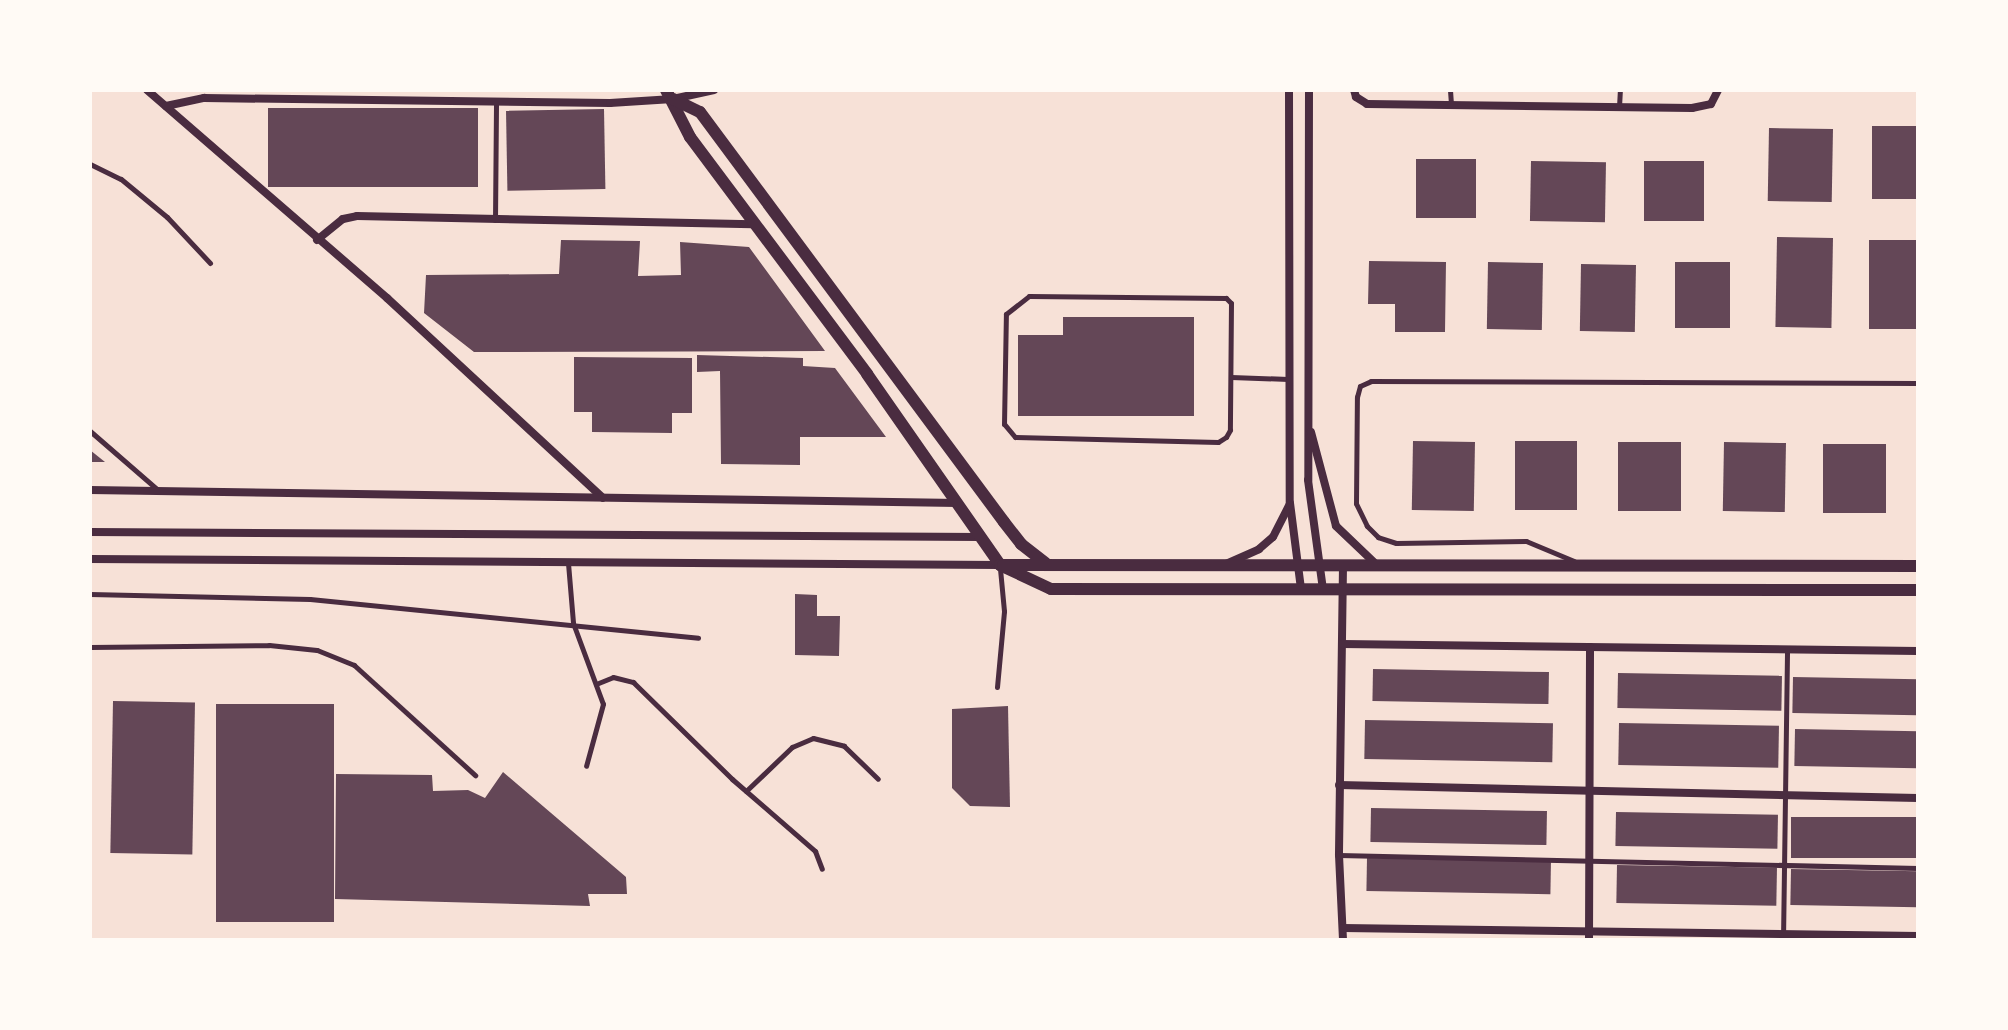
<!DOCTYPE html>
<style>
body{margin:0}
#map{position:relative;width:2008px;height:1030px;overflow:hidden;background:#f7e1d7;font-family:"Space Grotesk",sans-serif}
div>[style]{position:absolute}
.building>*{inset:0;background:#644757;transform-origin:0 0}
.service>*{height:5px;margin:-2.5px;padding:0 2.5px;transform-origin:2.5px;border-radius:2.5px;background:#4a2c40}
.minor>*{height:8px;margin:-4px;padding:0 4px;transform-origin:4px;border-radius:4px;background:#4a2c40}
.tertiary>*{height:12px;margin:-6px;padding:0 6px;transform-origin:6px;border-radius:6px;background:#4a2c40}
span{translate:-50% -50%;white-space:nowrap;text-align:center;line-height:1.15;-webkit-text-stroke:6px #fffaf5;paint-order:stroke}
.frame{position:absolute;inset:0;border:92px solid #fffaf5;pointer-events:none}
</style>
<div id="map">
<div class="building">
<i style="left:268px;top:108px;width:210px;height:79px"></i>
<i style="left:604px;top:109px;width:80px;height:98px;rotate:89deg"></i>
<i style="left:1872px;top:126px;width:46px;height:73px"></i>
<i style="left:1769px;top:128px;width:64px;height:73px;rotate:1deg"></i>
<i style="left:1416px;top:159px;width:60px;height:59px"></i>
<i style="left:1531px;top:161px;width:75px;height:60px;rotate:1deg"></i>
<i style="left:1644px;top:161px;width:60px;height:60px"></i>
<i style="left:1777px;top:237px;width:56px;height:90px;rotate:1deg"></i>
<i style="clip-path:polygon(561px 240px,640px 241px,638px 276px,681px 275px,680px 242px,749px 247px,825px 351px,474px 352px,424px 313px,426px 275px,559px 274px)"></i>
<i style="left:1869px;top:240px;width:49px;height:89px"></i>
<i style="clip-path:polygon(1369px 261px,1446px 262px,1445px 332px,1395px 332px,1395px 304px,1368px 304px)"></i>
<i style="left:1488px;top:262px;width:55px;height:67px;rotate:1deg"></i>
<i style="left:1675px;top:262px;width:55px;height:66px"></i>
<i style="left:1581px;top:264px;width:55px;height:67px;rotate:1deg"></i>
<i style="clip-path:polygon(1063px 317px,1194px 317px,1194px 416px,1018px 416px,1018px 335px,1063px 335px)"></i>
<i style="clip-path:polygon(697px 355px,803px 358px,803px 366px,835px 368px,886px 437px,800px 437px,800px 465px,721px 464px,720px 371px,697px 372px)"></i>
<i style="clip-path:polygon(574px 357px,692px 358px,692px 413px,672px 413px,672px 433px,592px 432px,592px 412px,574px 412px)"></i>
<i style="left:1413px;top:441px;width:62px;height:69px;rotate:1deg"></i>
<i style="left:1515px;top:441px;width:62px;height:69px"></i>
<i style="left:1618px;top:442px;width:63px;height:69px"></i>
<i style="left:1724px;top:442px;width:62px;height:69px;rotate:1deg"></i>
<i style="left:1823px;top:444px;width:63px;height:69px"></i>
<i style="clip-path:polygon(90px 450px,105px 462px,90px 462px)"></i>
<i style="clip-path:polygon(795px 594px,817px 595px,817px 616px,840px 616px,839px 656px,795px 655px)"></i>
<i style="left:1373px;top:669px;width:176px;height:32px;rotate:1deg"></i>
<i style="left:1618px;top:673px;width:164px;height:35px;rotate:1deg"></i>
<i style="left:1793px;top:677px;width:125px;height:36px;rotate:1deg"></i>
<i style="left:113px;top:701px;width:82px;height:152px;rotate:1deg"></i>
<i style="left:216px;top:704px;width:118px;height:218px"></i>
<i style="clip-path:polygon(1008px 706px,1010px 807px,970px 806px,952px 788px,952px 709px)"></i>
<i style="left:1365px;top:720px;width:188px;height:39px;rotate:1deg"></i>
<i style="left:1619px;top:723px;width:160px;height:42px;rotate:1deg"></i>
<i style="left:1795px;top:729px;width:123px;height:37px;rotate:1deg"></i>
<i style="clip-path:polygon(503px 772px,626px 877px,627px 894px,588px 894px,590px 906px,335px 899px,336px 774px,432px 775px,433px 791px,468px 790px,485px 798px)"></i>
<i style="left:1371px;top:808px;width:176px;height:34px;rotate:1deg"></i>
<i style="left:1616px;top:812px;width:162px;height:34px;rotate:1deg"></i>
<i style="left:1791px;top:817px;width:127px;height:41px"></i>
<i style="left:1367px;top:858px;width:184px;height:33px;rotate:1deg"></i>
<i style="left:1617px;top:865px;width:160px;height:38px;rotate:1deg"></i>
<i style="left:1791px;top:869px;width:127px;height:36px;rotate:1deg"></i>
</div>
<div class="service">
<i style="left:1450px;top:90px;width:15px;rotate:86deg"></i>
<i style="left:1619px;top:107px;width:17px;rotate:-87deg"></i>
<i style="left:90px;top:164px;width:34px;rotate:26deg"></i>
<i style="left:121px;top:179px;width:60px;rotate:39.6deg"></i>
<i style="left:167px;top:217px;width:63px;rotate:46.9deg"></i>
<i style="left:495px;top:220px;width:118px;rotate:-89.5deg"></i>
<i style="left:1029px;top:296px;width:197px;rotate:0.6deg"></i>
<i style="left:1226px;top:298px;width:7px;rotate:45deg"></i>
<i style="left:1231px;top:303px;width:127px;rotate:90.5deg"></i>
<i style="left:1230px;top:430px;width:8px;rotate:120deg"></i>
<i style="left:1226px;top:437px;width:9px;rotate:148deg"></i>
<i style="left:1218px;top:442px;width:203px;rotate:-178.6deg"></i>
<i style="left:1015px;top:437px;width:17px;rotate:-130deg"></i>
<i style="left:1004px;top:424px;width:110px;rotate:-89deg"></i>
<i style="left:1006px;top:314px;width:29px;rotate:-38deg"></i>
<i style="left:1231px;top:377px;width:57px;rotate:2deg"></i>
<i style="left:90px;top:431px;width:89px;rotate:40.9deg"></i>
<i style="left:1574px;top:561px;width:52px;rotate:-157.4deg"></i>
<i style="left:1526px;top:541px;width:130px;rotate:179.1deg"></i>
<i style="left:1396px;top:543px;width:19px;rotate:-162deg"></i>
<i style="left:1378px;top:537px;width:16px;rotate:-135deg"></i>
<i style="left:1367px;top:526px;width:25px;rotate:-116deg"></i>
<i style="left:1356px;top:503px;width:106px;rotate:-89.5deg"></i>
<i style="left:1357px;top:397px;width:11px;rotate:-75deg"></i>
<i style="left:1360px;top:386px;width:12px;rotate:-24deg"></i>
<i style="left:1371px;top:381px;width:547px;rotate:0.21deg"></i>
<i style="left:568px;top:563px;width:60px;rotate:85.2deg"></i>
<i style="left:573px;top:623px;width:86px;rotate:69.7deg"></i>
<i style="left:603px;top:704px;width:64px;rotate:105.3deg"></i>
<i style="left:90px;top:594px;width:220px;rotate:1.3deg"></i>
<i style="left:310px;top:599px;width:390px;rotate:5.7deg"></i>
<i style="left:90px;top:647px;width:179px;rotate:-0.6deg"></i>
<i style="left:269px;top:645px;width:48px;rotate:5.9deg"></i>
<i style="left:317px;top:650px;width:40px;rotate:22deg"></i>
<i style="left:354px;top:665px;width:164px;rotate:42.3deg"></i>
<i style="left:596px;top:684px;width:18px;rotate:-22deg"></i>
<i style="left:613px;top:677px;width:21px;rotate:14deg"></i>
<i style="left:633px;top:682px;width:139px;rotate:44.4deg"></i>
<i style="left:732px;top:779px;width:110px;rotate:40.9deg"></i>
<i style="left:815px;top:851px;width:19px;rotate:69deg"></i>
<i style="left:997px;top:687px;width:76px;rotate:-84.7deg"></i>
<i style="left:1004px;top:611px;width:42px;rotate:-95.4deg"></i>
<i style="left:746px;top:791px;width:64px;rotate:-43.7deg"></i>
<i style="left:792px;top:747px;width:23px;rotate:-23deg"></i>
<i style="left:813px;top:738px;width:32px;rotate:14deg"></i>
<i style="left:844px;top:746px;width:47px;rotate:44.1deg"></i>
<i style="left:1339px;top:855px;width:579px;rotate:1.29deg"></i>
<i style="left:1783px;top:940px;width:291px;rotate:-89.2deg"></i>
</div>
<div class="minor">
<i style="left:147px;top:90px;width:318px;rotate:40.9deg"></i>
<i style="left:387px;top:298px;width:294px;rotate:42.8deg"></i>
<i style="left:1289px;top:90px;width:413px;rotate:89.9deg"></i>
<i style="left:1290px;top:503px;width:87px;rotate:82.7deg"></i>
<i style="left:1309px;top:90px;width:390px;rotate:90.1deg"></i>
<i style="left:1308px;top:480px;width:111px;rotate:82.2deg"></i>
<i style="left:1354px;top:90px;width:7px;rotate:74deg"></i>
<i style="left:1356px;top:97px;width:13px;rotate:32deg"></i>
<i style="left:1367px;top:104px;width:325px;rotate:0.7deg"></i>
<i style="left:1692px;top:108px;width:19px;rotate:-12deg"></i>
<i style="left:1711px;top:104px;width:16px;rotate:-63deg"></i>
<i style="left:166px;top:106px;width:39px;rotate:-12deg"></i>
<i style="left:204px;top:98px;width:406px;rotate:0.7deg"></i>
<i style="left:610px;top:103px;width:63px;rotate:-3.6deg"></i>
<i style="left:673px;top:99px;width:42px;rotate:-12.4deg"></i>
<i style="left:317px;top:240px;width:33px;rotate:-39deg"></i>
<i style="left:343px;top:219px;width:14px;rotate:-12deg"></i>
<i style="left:357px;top:216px;width:396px;rotate:1.2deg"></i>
<i style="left:1311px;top:432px;width:97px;rotate:75.1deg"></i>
<i style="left:1336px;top:526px;width:57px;rotate:43.6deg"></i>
<i style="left:90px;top:490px;width:868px;rotate:0.86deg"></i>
<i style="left:90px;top:532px;width:891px;rotate:0.32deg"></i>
<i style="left:90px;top:559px;width:910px;rotate:0.38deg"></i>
<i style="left:1226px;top:564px;width:36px;rotate:-24deg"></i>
<i style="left:1259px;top:549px;width:18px;rotate:-41deg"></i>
<i style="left:1273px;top:537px;width:36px;rotate:-63deg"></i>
<i style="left:1343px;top:566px;width:289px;rotate:90.8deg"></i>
<i style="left:1339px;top:855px;width:85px;rotate:87.3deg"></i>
<i style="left:1342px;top:644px;width:576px;rotate:0.7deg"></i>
<i style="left:1339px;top:785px;width:579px;rotate:1.29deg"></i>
<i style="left:1343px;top:928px;width:575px;rotate:0.8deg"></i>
<i style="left:1589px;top:940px;width:293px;rotate:-89.8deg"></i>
</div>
<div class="tertiary">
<i style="left:666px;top:90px;width:53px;rotate:62.9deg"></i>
<i style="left:690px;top:137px;width:296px;rotate:53.2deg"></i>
<i style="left:867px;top:374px;width:233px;rotate:55.1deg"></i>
<i style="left:1000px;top:565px;width:56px;rotate:25.2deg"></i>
<i style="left:1051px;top:589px;width:867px;rotate:0.07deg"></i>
<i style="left:673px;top:99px;width:30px;rotate:26deg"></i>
<i style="left:700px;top:112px;width:510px;rotate:53.44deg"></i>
<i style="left:1004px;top:522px;width:28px;rotate:52deg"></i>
<i style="left:1021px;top:544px;width:31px;rotate:38deg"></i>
<i style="left:1003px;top:565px;width:915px;rotate:0.06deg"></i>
</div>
<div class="frame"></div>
</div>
